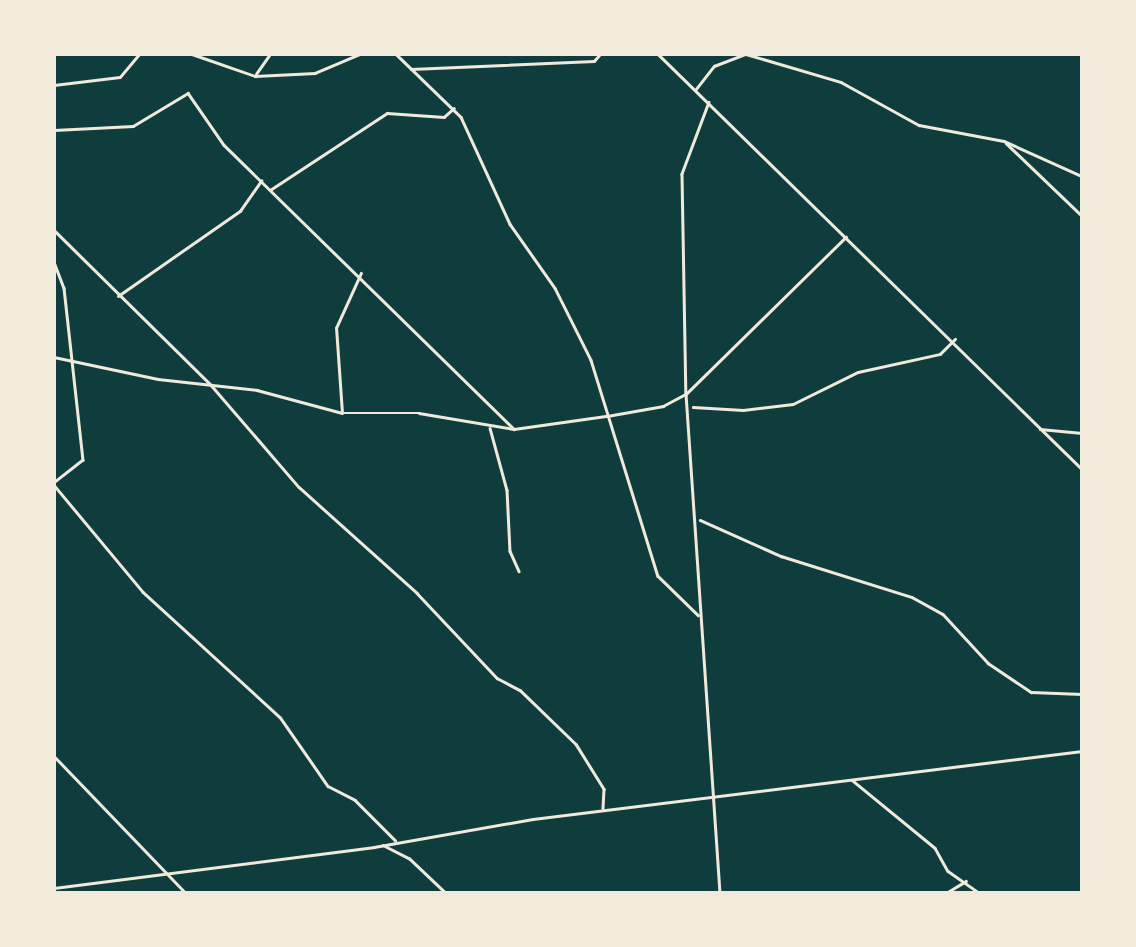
<!DOCTYPE html>
<style>
body{margin:0}
#map{position:relative;width:1136px;height:947px;overflow:hidden;background:#0f3d3e;font-family:"Zilla Slab",serif}
div>[style]{position:absolute}
.minor>*{height:2.5px;margin:-1.25px;padding:0 1.25px;transform-origin:1.25px;border-radius:1.25px;background:#f1e9da}
span{translate:-50% -50%;white-space:nowrap;text-align:center;line-height:1.15;-webkit-text-stroke:7px #f1e9da;paint-order:stroke}
.frame{position:absolute;inset:0;border:56px solid #f1e9da;pointer-events:none}
</style>
<div id="map">
<div class="minor">
<i style="left:192px;top:54px;width:67px;rotate:19.2deg"></i>
<i style="left:255px;top:76px;width:60px;rotate:-2.9deg"></i>
<i style="left:315px;top:73px;width:49px;rotate:-22.9deg"></i>
<i style="left:396px;top:54px;width:91px;rotate:44.1deg"></i>
<i style="left:461px;top:117px;width:118px;rotate:65.4deg"></i>
<i style="left:510px;top:224px;width:78px;rotate:54.9deg"></i>
<i style="left:555px;top:288px;width:80px;rotate:63.4deg"></i>
<i style="left:591px;top:360px;width:226px;rotate:72.8deg"></i>
<i style="left:658px;top:576px;width:56px;rotate:44.3deg"></i>
<i style="left:658px;top:54px;width:593px;rotate:44.39deg"></i>
<i style="left:746px;top:54px;width:99px;rotate:16.4deg"></i>
<i style="left:841px;top:82px;width:89px;rotate:28.9deg"></i>
<i style="left:919px;top:125px;width:86px;rotate:10.7deg"></i>
<i style="left:1004px;top:141px;width:85px;rotate:24.2deg"></i>
<i style="left:411px;top:69px;width:183px;rotate:-2.5deg"></i>
<i style="left:594px;top:61px;width:9px;rotate:-49deg"></i>
<i style="left:256px;top:74px;width:24px;rotate:-55deg"></i>
<i style="left:54px;top:85px;width:66px;rotate:-6.9deg"></i>
<i style="left:120px;top:77px;width:30px;rotate:-50deg"></i>
<i style="left:696px;top:89px;width:29px;rotate:-52deg"></i>
<i style="left:714px;top:66px;width:34px;rotate:-21deg"></i>
<i style="left:709px;top:102px;width:77px;rotate:110.6deg"></i>
<i style="left:682px;top:174px;width:220px;rotate:89deg"></i>
<i style="left:686px;top:394px;width:500px;rotate:86.1deg"></i>
<i style="left:54px;top:130px;width:79px;rotate:-2.9deg"></i>
<i style="left:133px;top:126px;width:64px;rotate:-31deg"></i>
<i style="left:188px;top:93px;width:63px;rotate:55.3deg"></i>
<i style="left:224px;top:145px;width:406px;rotate:44.4deg"></i>
<i style="left:1006px;top:143px;width:105px;rotate:43.8deg"></i>
<i style="left:270px;top:190px;width:140px;rotate:-33.3deg"></i>
<i style="left:387px;top:113px;width:57px;rotate:4deg"></i>
<i style="left:444px;top:117px;width:13px;rotate:-42deg"></i>
<i style="left:54px;top:230px;width:222px;rotate:44.6deg"></i>
<i style="left:212px;top:386px;width:133px;rotate:49.3deg"></i>
<i style="left:299px;top:487px;width:159px;rotate:41.9deg"></i>
<i style="left:417px;top:593px;width:117px;rotate:46.7deg"></i>
<i style="left:497px;top:678px;width:26px;rotate:28deg"></i>
<i style="left:520px;top:690px;width:78px;rotate:44deg"></i>
<i style="left:576px;top:744px;width:53px;rotate:58.1deg"></i>
<i style="left:604px;top:789px;width:19px;rotate:93deg"></i>
<i style="left:54px;top:262px;width:28px;rotate:69deg"></i>
<i style="left:64px;top:288px;width:173px;rotate:83.7deg"></i>
<i style="left:83px;top:460px;width:37px;rotate:142deg"></i>
<i style="left:118px;top:296px;width:149px;rotate:-34.9deg"></i>
<i style="left:240px;top:211px;width:37px;rotate:-55deg"></i>
<i style="left:54px;top:357px;width:106px;rotate:11.9deg"></i>
<i style="left:158px;top:379px;width:100px;rotate:6.3deg"></i>
<i style="left:257px;top:390px;width:88px;rotate:15.1deg"></i>
<i style="left:342px;top:413px;width:77px"></i>
<i style="left:419px;top:413px;width:96px;rotate:9.6deg"></i>
<i style="left:514px;top:429px;width:94px;rotate:-8deg"></i>
<i style="left:607px;top:416px;width:57px;rotate:-10.1deg"></i>
<i style="left:663px;top:406px;width:26px;rotate:-28deg"></i>
<i style="left:686px;top:394px;width:224px;rotate:-44.5deg"></i>
<i style="left:693px;top:407px;width:50px;rotate:3.4deg"></i>
<i style="left:743px;top:410px;width:50px;rotate:-6.8deg"></i>
<i style="left:793px;top:404px;width:72px;rotate:-26.2deg"></i>
<i style="left:858px;top:372px;width:84px;rotate:-12.4deg"></i>
<i style="left:940px;top:354px;width:21px;rotate:-45deg"></i>
<i style="left:342px;top:413px;width:85px;rotate:-94deg"></i>
<i style="left:336px;top:328px;width:60px;rotate:-65.6deg"></i>
<i style="left:490px;top:428px;width:64px;rotate:74.7deg"></i>
<i style="left:507px;top:490px;width:61px;rotate:87.2deg"></i>
<i style="left:510px;top:551px;width:22px;rotate:66deg"></i>
<i style="left:1040px;top:429px;width:42px;rotate:5.4deg"></i>
<i style="left:54px;top:485px;width:139px;rotate:50.2deg"></i>
<i style="left:143px;top:592px;width:185px;rotate:42.4deg"></i>
<i style="left:280px;top:717px;width:84px;rotate:55.2deg"></i>
<i style="left:328px;top:786px;width:30px;rotate:27deg"></i>
<i style="left:355px;top:800px;width:57px;rotate:45deg"></i>
<i style="left:700px;top:520px;width:89px;rotate:24deg"></i>
<i style="left:781px;top:556px;width:137px;rotate:17.4deg"></i>
<i style="left:912px;top:597px;width:35px;rotate:29deg"></i>
<i style="left:943px;top:614px;width:67px;rotate:47.4deg"></i>
<i style="left:988px;top:663px;width:52px;rotate:34deg"></i>
<i style="left:1031px;top:692px;width:51px;rotate:2.2deg"></i>
<i style="left:54px;top:756px;width:190px;rotate:46.1deg"></i>
<i style="left:852px;top:780px;width:107px;rotate:39.3deg"></i>
<i style="left:935px;top:848px;width:26px;rotate:61deg"></i>
<i style="left:948px;top:871px;width:39px;rotate:35deg"></i>
<i style="left:383px;top:845px;width:29px;rotate:27deg"></i>
<i style="left:409px;top:858px;width:51px;rotate:43.4deg"></i>
<i style="left:54px;top:888px;width:323px;rotate:-7.3deg"></i>
<i style="left:374px;top:847px;width:161px;rotate:-10deg"></i>
<i style="left:533px;top:819px;width:553px;rotate:-7.06deg"></i>
<i style="left:946px;top:893px;width:23px;rotate:-31deg"></i>
</div>
<div class="frame"></div>
</div>
